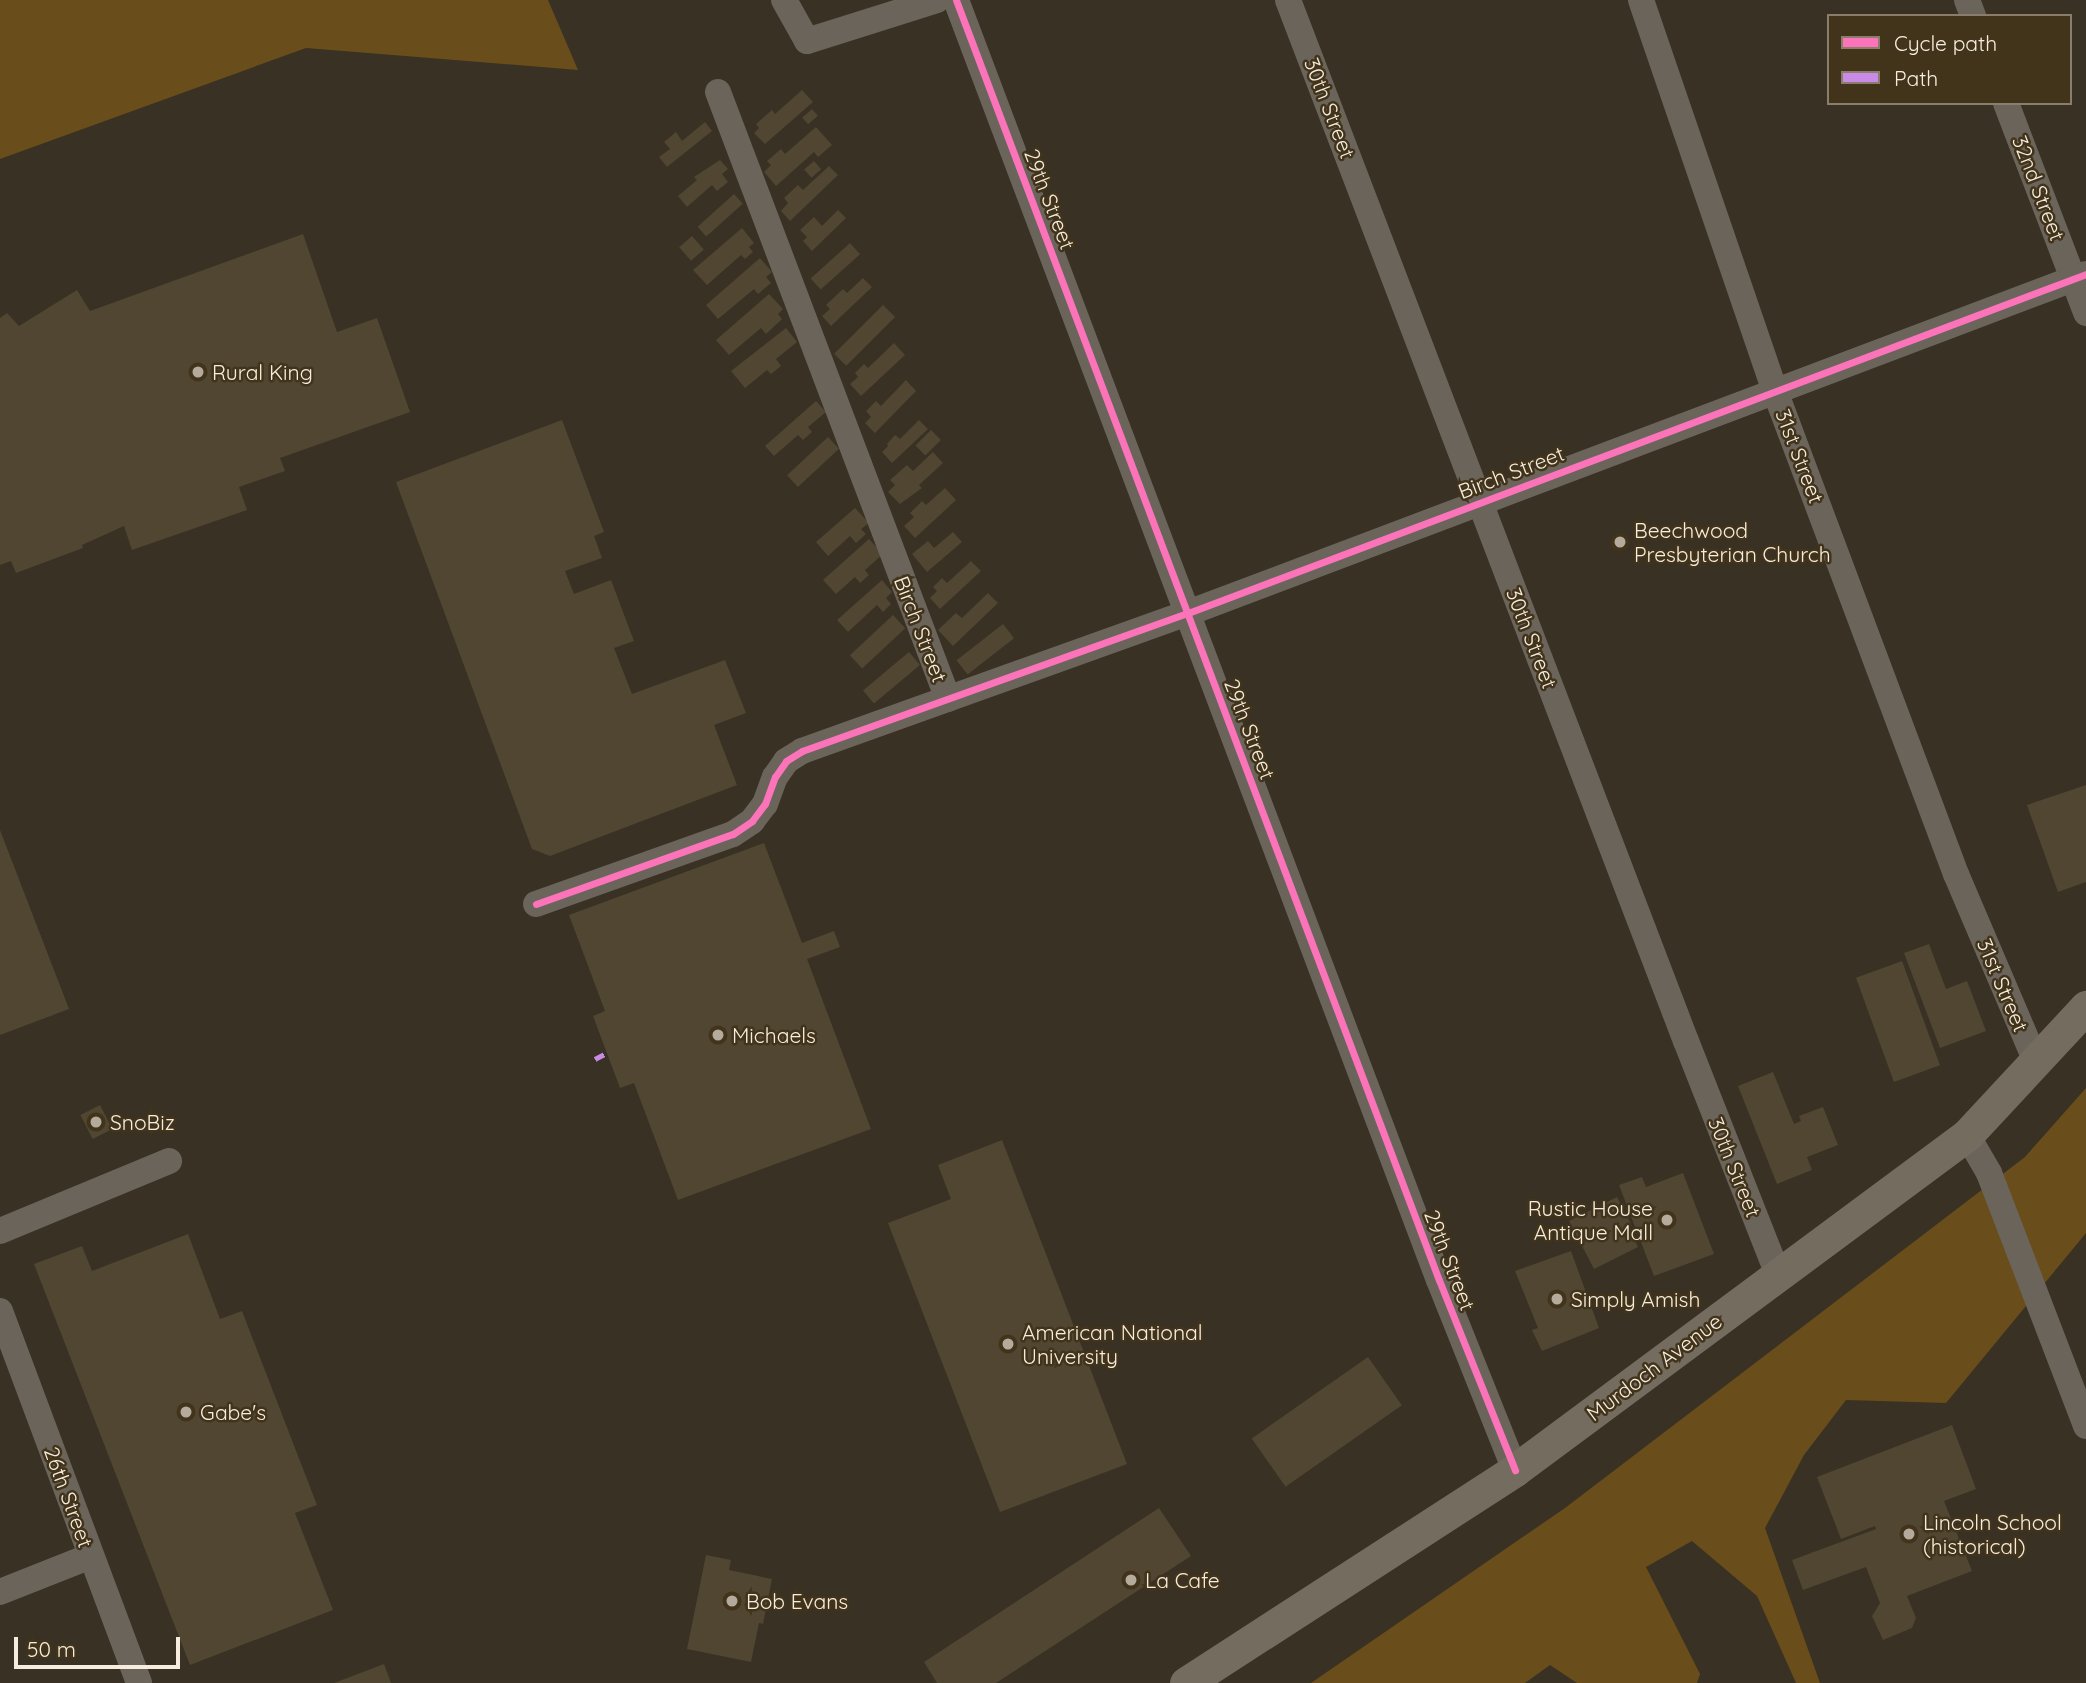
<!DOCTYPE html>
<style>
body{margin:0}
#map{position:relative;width:2086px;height:1683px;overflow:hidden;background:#393124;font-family:Quicksand,sans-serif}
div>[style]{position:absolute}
.green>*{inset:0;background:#694d1a}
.building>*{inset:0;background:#514632;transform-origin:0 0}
.minor>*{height:26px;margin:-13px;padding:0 13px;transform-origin:13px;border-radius:13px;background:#6b645a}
.major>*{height:33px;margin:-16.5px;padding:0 16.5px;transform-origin:16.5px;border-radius:16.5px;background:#746c5f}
.quiet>*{height:5px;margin-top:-2.5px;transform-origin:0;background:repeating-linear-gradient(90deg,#ca8be6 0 10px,transparent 0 15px)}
.cycleway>*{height:7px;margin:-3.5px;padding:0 3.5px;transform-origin:3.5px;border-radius:3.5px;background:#fb73b8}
.dots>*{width:19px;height:19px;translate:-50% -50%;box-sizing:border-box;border:4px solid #42331b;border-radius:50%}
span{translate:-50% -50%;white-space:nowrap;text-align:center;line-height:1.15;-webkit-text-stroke:5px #42331b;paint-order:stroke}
.street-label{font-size:21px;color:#f6edde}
.poi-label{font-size:21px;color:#f6edde}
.left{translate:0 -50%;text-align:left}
.right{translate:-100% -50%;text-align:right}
.legend{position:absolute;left:1827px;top:14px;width:245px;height:91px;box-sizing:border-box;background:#42331b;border:2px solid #8a7d69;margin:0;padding:9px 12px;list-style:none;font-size:21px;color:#f6edde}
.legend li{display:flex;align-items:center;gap:14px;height:35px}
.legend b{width:35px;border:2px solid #8a7d69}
.scale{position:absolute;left:14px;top:1637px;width:166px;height:32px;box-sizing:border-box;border:4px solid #f6edde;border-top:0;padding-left:9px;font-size:21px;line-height:24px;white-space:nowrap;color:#f6edde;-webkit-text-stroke:5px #42331b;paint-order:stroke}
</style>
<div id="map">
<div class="green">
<i style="clip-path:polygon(0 0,548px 0,578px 70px,306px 48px,0 159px)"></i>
<i style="clip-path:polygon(2086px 1088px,2086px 1233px,1946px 1403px,1846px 1400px,1804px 1455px,1765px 1528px,1820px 1683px,1796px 1683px,1757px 1596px,1692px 1541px,1646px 1567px,1700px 1674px,1697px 1683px,1577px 1683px,1550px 1665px,1525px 1683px,1311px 1683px,1565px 1508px,2025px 1157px)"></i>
</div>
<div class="building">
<i style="clip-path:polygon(802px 90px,813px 102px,765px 144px,754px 133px,759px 128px,756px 124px,772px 110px,775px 114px)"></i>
<i style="left:812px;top:109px;width:9px;height:13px;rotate:49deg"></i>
<i style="clip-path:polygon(705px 122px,712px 131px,667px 167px,659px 157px,670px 149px,664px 142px,676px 132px,682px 141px)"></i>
<i style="clip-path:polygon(816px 127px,832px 145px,818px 157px,814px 152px,776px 186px,764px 172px,771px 165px,767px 161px,781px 149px,785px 154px)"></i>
<i style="clip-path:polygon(720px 160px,728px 169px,722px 174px,728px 182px,717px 191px,712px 185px,687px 207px,678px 196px,697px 180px,694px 177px)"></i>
<i style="left:814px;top:161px;width:11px;height:13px;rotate:49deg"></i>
<i style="clip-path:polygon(829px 166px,838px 175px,790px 221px,781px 211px,788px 203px,784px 198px,798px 185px,803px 190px)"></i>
<i style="left:734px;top:194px;width:13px;height:49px;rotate:48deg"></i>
<i style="clip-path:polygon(838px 210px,846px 218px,812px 251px,803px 241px,807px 237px,800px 230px,814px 217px,822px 226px)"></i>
<i style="clip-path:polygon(742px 228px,754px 243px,749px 247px,753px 252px,745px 259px,741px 255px,707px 285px,693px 270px)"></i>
<i style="clip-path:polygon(303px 234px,337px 332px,377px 318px,410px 412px,280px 458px,285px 471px,239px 487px,247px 510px,132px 550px,124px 526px,82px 545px,83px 548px,16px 573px,11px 561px,0 565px,0 318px,7px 313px,19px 326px,77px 290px,90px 311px)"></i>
<i style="left:692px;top:236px;width:18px;height:17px;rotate:49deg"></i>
<i style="left:850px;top:243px;width:15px;height:53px;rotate:48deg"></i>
<i style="clip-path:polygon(760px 258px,772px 272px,766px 277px,771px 283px,758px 294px,754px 289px,718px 319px,706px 305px)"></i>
<i style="clip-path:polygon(863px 278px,872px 287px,831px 326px,822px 316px,830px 309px,826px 305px,843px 289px,847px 293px)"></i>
<i style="clip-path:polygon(769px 294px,783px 309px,778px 314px,782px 319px,766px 334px,761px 328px,729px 355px,716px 340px)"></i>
<i style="left:883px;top:305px;width:17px;height:69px;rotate:45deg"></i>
<i style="clip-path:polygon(786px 328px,797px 342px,776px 359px,781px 366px,771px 374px,767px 370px,745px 388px,731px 371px)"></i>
<i style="clip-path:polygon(894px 343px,905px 355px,861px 396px,850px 384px,858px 377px,855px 373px,864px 364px,868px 368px)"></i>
<i style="clip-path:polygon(906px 380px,916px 391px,875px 433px,865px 423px,871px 417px,866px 411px,876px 401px,881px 406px)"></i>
<i style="clip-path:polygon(816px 401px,826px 412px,808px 427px,812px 432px,803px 440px,798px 435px,774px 456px,765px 446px)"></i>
<i style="clip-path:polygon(562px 420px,604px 532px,594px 536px,602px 558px,565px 571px,574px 594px,611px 580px,634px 641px,614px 648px,632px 694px,725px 660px,746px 713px,714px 725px,737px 785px,550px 856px,532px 849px,396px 482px)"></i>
<i style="clip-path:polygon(919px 420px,928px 429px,892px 463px,882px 452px,888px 446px,887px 444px,895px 435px,900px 439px)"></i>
<i style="left:931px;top:430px;width:14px;height:22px;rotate:45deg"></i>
<i style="left:828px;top:437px;width:16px;height:56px;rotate:47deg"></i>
<i style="clip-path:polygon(933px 452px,943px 463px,919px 485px,922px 488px,900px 504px,888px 492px,895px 485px,890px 480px,907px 465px,913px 471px)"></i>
<i style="clip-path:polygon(945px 488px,956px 500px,915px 538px,904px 526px,914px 517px,910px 513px,922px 501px,926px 505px)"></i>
<i style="clip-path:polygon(855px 508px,869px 523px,861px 529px,866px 534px,856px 543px,850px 536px,828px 556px,816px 542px)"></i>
<i style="clip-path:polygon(953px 532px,962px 542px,927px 572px,912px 554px,928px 541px,934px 548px)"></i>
<i style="clip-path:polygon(869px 539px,883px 554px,865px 570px,869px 575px,860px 583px,855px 577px,836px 594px,823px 580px)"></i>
<i style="clip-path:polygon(971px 561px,981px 571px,940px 609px,930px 598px,937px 591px,933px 587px,942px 578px,947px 583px)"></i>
<i style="clip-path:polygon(882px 580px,892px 592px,886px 598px,891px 604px,883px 612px,877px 605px,848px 632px,837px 620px)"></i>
<i style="clip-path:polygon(988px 593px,998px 603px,953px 646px,938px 630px,956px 613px,962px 618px)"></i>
<i style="left:893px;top:615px;width:18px;height:59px;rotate:47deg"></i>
<i style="left:1003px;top:624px;width:18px;height:59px;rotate:52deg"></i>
<i style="left:909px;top:652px;width:17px;height:60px;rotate:50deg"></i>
<i style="clip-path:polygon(2086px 785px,2086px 882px,2058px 892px,2027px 805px)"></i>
<i style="clip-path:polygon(0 830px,69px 1009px,0 1035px)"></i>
<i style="clip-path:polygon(764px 843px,802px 943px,834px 931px,840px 947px,807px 959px,871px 1129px,678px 1200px,634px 1083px,620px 1088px,593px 1016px,605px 1011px,569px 915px)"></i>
<i style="clip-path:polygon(1929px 944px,1946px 989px,1967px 981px,1986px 1031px,1940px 1048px,1904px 953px)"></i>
<i style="left:1902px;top:961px;width:111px;height:49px;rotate:70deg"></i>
<i style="clip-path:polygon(1773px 1072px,1794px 1124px,1801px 1121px,1799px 1116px,1823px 1107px,1838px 1145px,1807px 1157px,1812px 1170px,1777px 1184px,1738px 1086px)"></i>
<i style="left:100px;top:1105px;width:27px;height:22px;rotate:63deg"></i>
<i style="clip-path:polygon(1002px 1140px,1127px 1464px,1000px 1512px,888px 1223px,951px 1199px,938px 1165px)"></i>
<i style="clip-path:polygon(1683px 1173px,1714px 1254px,1654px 1276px,1619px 1185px,1642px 1177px,1646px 1187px)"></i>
<i style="clip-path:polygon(1617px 1197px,1632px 1226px,1629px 1228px,1638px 1247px,1594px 1269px,1569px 1221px)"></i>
<i style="clip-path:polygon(188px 1234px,220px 1319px,242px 1311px,317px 1505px,295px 1513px,333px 1610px,190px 1665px,34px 1264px,82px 1246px,92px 1271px)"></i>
<i style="clip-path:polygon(1571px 1251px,1599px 1328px,1542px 1351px,1532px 1330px,1538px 1328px,1515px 1271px)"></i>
<i style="left:1368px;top:1357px;width:59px;height:142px;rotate:55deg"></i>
<i style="clip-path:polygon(1952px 1425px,1976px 1489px,1944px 1501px,1972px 1571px,1907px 1596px,1916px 1618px,1912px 1628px,1883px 1640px,1872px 1616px,1880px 1603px,1866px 1567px,1803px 1590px,1792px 1560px,1876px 1529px,1875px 1526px,1841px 1539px,1817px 1477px)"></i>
<i style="clip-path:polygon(1159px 1508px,1191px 1556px,996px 1683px,937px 1683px,924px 1662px)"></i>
<i style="clip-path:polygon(706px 1555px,731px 1560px,729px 1570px,772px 1579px,763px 1624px,759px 1623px,751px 1662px,687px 1649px)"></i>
<i style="clip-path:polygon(384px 1664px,391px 1683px,334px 1683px)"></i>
</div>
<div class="minor">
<i style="left:784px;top:0;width:47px;rotate:60.7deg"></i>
<i style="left:807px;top:41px;width:136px;rotate:-17.5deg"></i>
<i style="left:956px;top:0;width:1368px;rotate:69.33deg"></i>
<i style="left:1439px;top:1280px;width:205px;rotate:68.2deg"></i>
<i style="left:1288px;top:0;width:1114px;rotate:69.08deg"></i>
<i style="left:1686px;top:1041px;width:251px;rotate:68.5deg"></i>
<i style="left:1641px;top:0;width:413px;rotate:71.1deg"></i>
<i style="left:1775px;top:391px;width:516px;rotate:69.46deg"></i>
<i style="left:1956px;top:874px;width:204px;rotate:66.9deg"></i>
<i style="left:1967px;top:0;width:17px;rotate:69deg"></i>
<i style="left:718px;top:92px;width:649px;rotate:69.25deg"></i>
<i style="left:2006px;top:103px;width:225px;rotate:69.1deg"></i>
<i style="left:536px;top:904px;width:209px;rotate:-19.6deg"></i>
<i style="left:733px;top:834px;width:23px;rotate:-34deg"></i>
<i style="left:752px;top:821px;width:21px;rotate:-53deg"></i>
<i style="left:765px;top:804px;width:29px;rotate:-70deg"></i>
<i style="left:775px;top:777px;width:19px;rotate:-55deg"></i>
<i style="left:786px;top:761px;width:19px;rotate:-32deg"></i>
<i style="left:802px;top:751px;width:410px;rotate:-19.7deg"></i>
<i style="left:1188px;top:613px;width:960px;rotate:-20.68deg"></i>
<i style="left:1967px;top:1135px;width:44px;rotate:59.9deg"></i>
<i style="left:1989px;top:1173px;width:271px;rotate:69deg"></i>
<i style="left:0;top:1231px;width:183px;rotate:-22.5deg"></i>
<i style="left:0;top:1311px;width:397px;rotate:69.5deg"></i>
<i style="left:0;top:1592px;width:98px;rotate:-21.6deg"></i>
</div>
<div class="major">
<i style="left:1186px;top:1683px;width:392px;rotate:-32.9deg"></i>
<i style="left:1515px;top:1470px;width:563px;rotate:-36.54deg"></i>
<i style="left:1967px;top:1135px;width:175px;rotate:-47.1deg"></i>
</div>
<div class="quiet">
<i style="left:595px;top:1059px;width:13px;rotate:-27deg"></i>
</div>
<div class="cycleway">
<i style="left:956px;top:0;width:1368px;rotate:69.33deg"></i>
<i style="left:1439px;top:1280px;width:205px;rotate:68.2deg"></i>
<i style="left:536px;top:904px;width:209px;rotate:-19.6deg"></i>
<i style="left:733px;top:834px;width:23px;rotate:-34deg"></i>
<i style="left:752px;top:821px;width:21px;rotate:-53deg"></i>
<i style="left:765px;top:804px;width:29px;rotate:-70deg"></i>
<i style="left:775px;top:777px;width:19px;rotate:-55deg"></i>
<i style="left:786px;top:761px;width:19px;rotate:-32deg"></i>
<i style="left:802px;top:751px;width:410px;rotate:-19.7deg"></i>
<i style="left:1188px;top:613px;width:960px;rotate:-20.68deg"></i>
</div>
<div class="dots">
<i style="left:198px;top:372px;background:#b4ab9d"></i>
<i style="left:1620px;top:542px;background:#b4ab9d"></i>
<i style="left:718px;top:1035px;background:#b4ab9d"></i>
<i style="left:96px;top:1122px;background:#b4ab9d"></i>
<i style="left:1667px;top:1220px;background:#b4ab9d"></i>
<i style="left:1557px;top:1299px;background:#b4ab9d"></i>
<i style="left:1008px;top:1344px;background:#b4ab9d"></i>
<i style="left:186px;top:1412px;background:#b4ab9d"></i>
<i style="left:1909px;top:1534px;background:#b4ab9d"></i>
<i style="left:1131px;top:1580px;background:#b4ab9d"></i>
<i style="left:732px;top:1601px;background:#b4ab9d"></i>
</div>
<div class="street-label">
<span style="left:1330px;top:108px;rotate:69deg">30th Street</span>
<span style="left:2039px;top:188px;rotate:69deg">32nd Street</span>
<span style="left:1050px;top:199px;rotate:69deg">29th Street</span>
<span style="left:1800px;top:456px;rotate:69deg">31st Street</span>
<span style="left:1511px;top:472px;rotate:-21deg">Birch Street</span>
<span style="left:921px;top:629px;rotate:69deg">Birch Street</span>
<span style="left:1532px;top:638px;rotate:69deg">30th Street</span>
<span style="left:1250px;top:729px;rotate:69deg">29th Street</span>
<span style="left:2003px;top:985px;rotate:67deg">31st Street</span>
<span style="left:1735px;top:1167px;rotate:68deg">30th Street</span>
<span style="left:1450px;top:1260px;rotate:69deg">29th Street</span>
<span style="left:1654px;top:1367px;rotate:-37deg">Murdoch Avenue</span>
<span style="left:69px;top:1497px;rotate:70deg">26th Street</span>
</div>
<div class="poi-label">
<span class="left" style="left:212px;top:372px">Rural King</span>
<span class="left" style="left:1634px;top:542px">Beechwood<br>Presbyterian Church</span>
<span class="left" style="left:732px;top:1035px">Michaels</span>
<span class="left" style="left:110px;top:1122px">SnoBiz</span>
<span class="right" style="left:1653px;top:1220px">Rustic House<br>Antique Mall</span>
<span class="left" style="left:1571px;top:1299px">Simply Amish</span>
<span class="left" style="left:1022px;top:1344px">American National<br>University</span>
<span class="left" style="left:200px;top:1412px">Gabe's</span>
<span class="left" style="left:1923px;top:1534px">Lincoln School<br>(historical)</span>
<span class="left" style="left:1145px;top:1580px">La Cafe</span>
<span class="left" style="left:746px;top:1601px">Bob Evans</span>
</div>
<ul class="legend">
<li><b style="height:9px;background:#fb73b8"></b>Cycle path</li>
<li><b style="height:9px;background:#ca8be6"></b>Path</li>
</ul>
<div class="scale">50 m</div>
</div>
